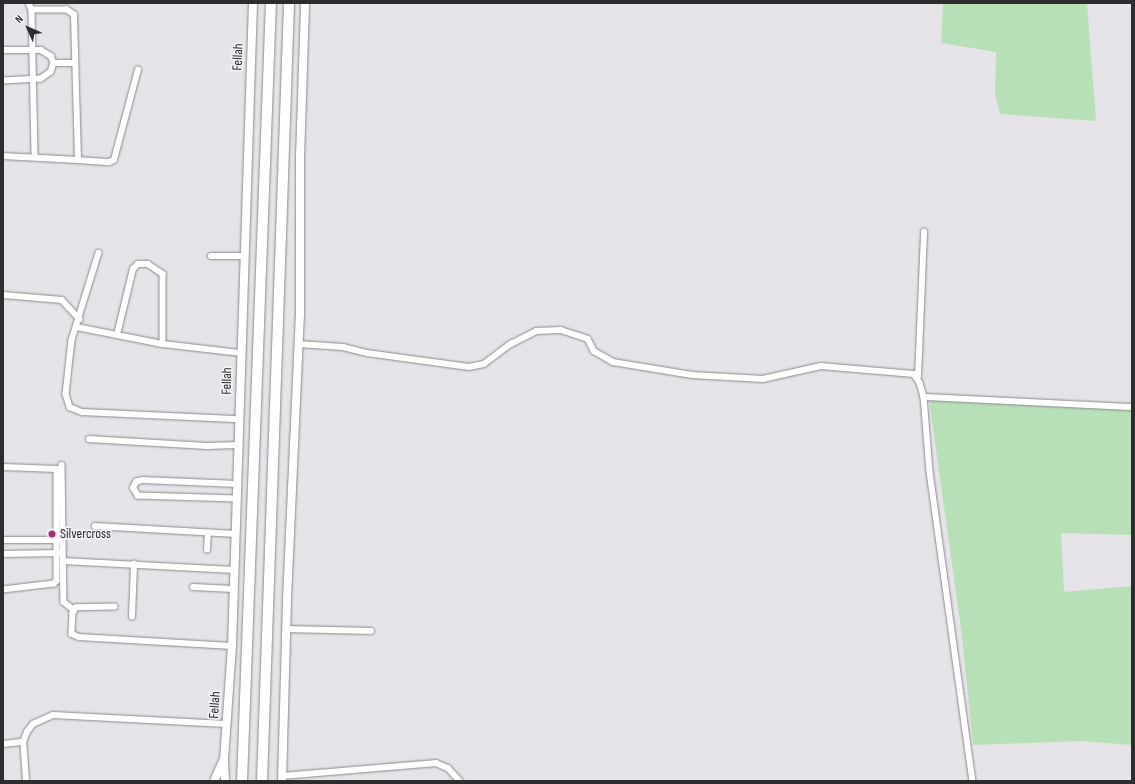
<!DOCTYPE html>
<style>
body{margin:0}
#map{position:relative;width:1135px;height:784px;overflow:hidden;background:#e7e4e9;font-family:"Sofia Sans Condensed",sans-serif}
div>[style]{position:absolute}
.green>*{inset:0;background:#b6e0b6}
.roads{filter:drop-shadow(0 0 1px #8a888c) drop-shadow(0 0 1px #8a888c)}
.street>*{height:5.5px;margin:-2.75px;padding:0 2.75px;transform-origin:2.75px;border-radius:2.75px;background:#fff}
.secondary>*{height:8px;margin:-4px;padding:0 4px;transform-origin:4px;border-radius:4px;background:#fff}
.highway>*{height:10px;margin:-5px;padding:0 5px;transform-origin:5px;border-radius:5px;background:#fff}
.dots>*{width:11px;height:11px;translate:-50% -50%;box-sizing:border-box;border:2px solid #f4f2f6;border-radius:50%}
span{translate:-50% -50%;white-space:nowrap;text-align:center;line-height:1.15;-webkit-text-stroke:3.5px #f4f2f6;paint-order:stroke}
.street-label{font-size:14px;color:#2d2c2e}
.poi-label{font-size:14px;color:#2d2c2e}
.left{translate:0 -50%;text-align:left}
.frame{position:absolute;inset:0;border:4px solid #2d2c2e;pointer-events:none}
.north{position:absolute;left:8px;top:8px;width:40px;height:40px;-webkit-text-stroke:3px #f4f2f6;paint-order:stroke;rotate:315deg;font-size:11px;font-weight:700;line-height:16px;text-align:center;color:#2d2c2e}
.north::after{content:'';display:block;margin:auto;width:14px;height:18px;background:#2d2c2e;clip-path:polygon(50% 0,100% 100%,50% 72%,0 100%)}
</style>
<div id="map">
<div class="green">
<i style="clip-path:polygon(943px 3px,1087px 3px,1096px 121px,1000px 114px,995px 93px,996px 52px,941px 43px)"></i>
<i style="clip-path:polygon(929px 399px,1132px 409px,1132px 535px,1061px 533px,1064px 592px,1132px 586px,1132px 745px,1081px 741px,973px 745px,962px 636px)"></i>
</div>
<div class="roads">
<div class="street">
<i style="left:29px;top:3px;width:8px;rotate:67deg"></i>
<i style="left:32px;top:10px;width:147px;rotate:88.8deg"></i>
<i style="left:3px;top:50px;width:38px"></i>
<i style="left:41px;top:50px;width:12px;rotate:31deg"></i>
<i style="left:51px;top:56px;width:8px;rotate:67deg"></i>
<i style="left:54px;top:63px;width:9px;rotate:108deg"></i>
<i style="left:51px;top:72px;width:12px;rotate:145deg"></i>
<i style="left:41px;top:79px;width:38px;rotate:177deg"></i>
<i style="left:54px;top:63px;width:21px"></i>
<i style="left:3px;top:156px;width:75px;rotate:3.1deg"></i>
<i style="left:78px;top:160px;width:145px;rotate:-91.6deg"></i>
<i style="left:74px;top:15px;width:9px;rotate:-144deg"></i>
<i style="left:67px;top:10px;width:35px;rotate:180deg"></i>
<i style="left:78px;top:160px;width:31px;rotate:4deg"></i>
<i style="left:109px;top:162px;width:5px;rotate:-22deg"></i>
<i style="left:114px;top:160px;width:93px;rotate:-75.1deg"></i>
<i style="left:99px;top:253px;width:91px;rotate:107.2deg"></i>
<i style="left:72px;top:340px;width:54px;rotate:96.3deg"></i>
<i style="left:66px;top:394px;width:14px;rotate:73deg"></i>
<i style="left:70px;top:407px;width:13px;rotate:23deg"></i>
<i style="left:82px;top:412px;width:157px;rotate:2.6deg"></i>
<i style="left:211px;top:256px;width:33px"></i>
<i style="left:3px;top:295px;width:59px;rotate:4.8deg"></i>
<i style="left:62px;top:300px;width:26px;rotate:47deg"></i>
<i style="left:77px;top:327px;width:88px;rotate:11.2deg"></i>
<i style="left:163px;top:344px;width:79px;rotate:6.6deg"></i>
<i style="left:117px;top:335px;width:68px;rotate:-76.4deg"></i>
<i style="left:133px;top:269px;width:7px;rotate:-45deg"></i>
<i style="left:138px;top:264px;width:10px"></i>
<i style="left:148px;top:264px;width:18px;rotate:34deg"></i>
<i style="left:163px;top:274px;width:70px;rotate:90deg"></i>
<i style="left:298px;top:344px;width:45px;rotate:3.8deg"></i>
<i style="left:343px;top:347px;width:25px;rotate:14deg"></i>
<i style="left:367px;top:353px;width:103px;rotate:7.8deg"></i>
<i style="left:469px;top:367px;width:15px;rotate:-11deg"></i>
<i style="left:484px;top:364px;width:34px;rotate:-37deg"></i>
<i style="left:511px;top:344px;width:28px;rotate:-27deg"></i>
<i style="left:536px;top:331px;width:25px;rotate:-2deg"></i>
<i style="left:561px;top:330px;width:28px;rotate:18deg"></i>
<i style="left:588px;top:339px;width:13px;rotate:63deg"></i>
<i style="left:594px;top:351px;width:22px;rotate:30deg"></i>
<i style="left:613px;top:362px;width:80px;rotate:9.3deg"></i>
<i style="left:692px;top:375px;width:71px;rotate:3.2deg"></i>
<i style="left:763px;top:379px;width:59px;rotate:-12.6deg"></i>
<i style="left:821px;top:366px;width:93px;rotate:4.9deg"></i>
<i style="left:914px;top:374px;width:11px;rotate:56deg"></i>
<i style="left:920px;top:383px;width:15px;rotate:74deg"></i>
<i style="left:924px;top:397px;width:75px;rotate:85.4deg"></i>
<i style="left:930px;top:472px;width:312px;rotate:82.1deg"></i>
<i style="left:918px;top:377px;width:145px;rotate:-87.6deg"></i>
<i style="left:924px;top:397px;width:208px;rotate:2.8deg"></i>
<i style="left:89px;top:439px;width:118px;rotate:3.4deg"></i>
<i style="left:207px;top:446px;width:31px;rotate:-2deg"></i>
<i style="left:62px;top:465px;width:137px;rotate:89.2deg"></i>
<i style="left:64px;top:602px;width:13px;rotate:39deg"></i>
<i style="left:3px;top:467px;width:54px;rotate:2.1deg"></i>
<i style="left:57px;top:469px;width:112px;rotate:90deg"></i>
<i style="left:57px;top:581px;width:4px;rotate:135deg"></i>
<i style="left:54px;top:584px;width:51px;rotate:173.3deg"></i>
<i style="left:237px;top:499px;width:99px;rotate:-178.3deg"></i>
<i style="left:138px;top:496px;width:9px;rotate:-122deg"></i>
<i style="left:133px;top:488px;width:7px;rotate:-63deg"></i>
<i style="left:136px;top:482px;width:7px;rotate:-16deg"></i>
<i style="left:143px;top:480px;width:94px;rotate:2.4deg"></i>
<i style="left:95px;top:526px;width:141px;rotate:3.2deg"></i>
<i style="left:3px;top:540px;width:58px"></i>
<i style="left:207px;top:550px;width:17px;rotate:-87deg"></i>
<i style="left:3px;top:554px;width:57px;rotate:-1deg"></i>
<i style="left:63px;top:561px;width:171px;rotate:3deg"></i>
<i style="left:193px;top:587px;width:40px;rotate:2.9deg"></i>
<i style="left:115px;top:607px;width:39px;rotate:179deg"></i>
<i style="left:76px;top:608px;width:6px;rotate:121deg"></i>
<i style="left:73px;top:613px;width:21px;rotate:93deg"></i>
<i style="left:72px;top:634px;width:8px;rotate:23deg"></i>
<i style="left:79px;top:637px;width:153px;rotate:3.4deg"></i>
<i style="left:132px;top:617px;width:53px;rotate:-87.8deg"></i>
<i style="left:286px;top:629px;width:85px;rotate:1.3deg"></i>
<i style="left:3px;top:744px;width:20px;rotate:-6deg"></i>
<i style="left:282px;top:776px;width:155px;rotate:-4.8deg"></i>
<i style="left:436px;top:763px;width:13px;rotate:23deg"></i>
<i style="left:448px;top:768px;width:18px;rotate:47deg"></i>
<i style="left:26px;top:781px;width:39px;rotate:-94deg"></i>
<i style="left:23px;top:742px;width:11px;rotate:-68deg"></i>
<i style="left:27px;top:732px;width:10px;rotate:-53deg"></i>
<i style="left:33px;top:724px;width:22px;rotate:-24deg"></i>
<i style="left:53px;top:715px;width:173px;rotate:3deg"></i>
</div>
<div class="secondary">
<i style="left:215px;top:779px;width:20px;rotate:-66deg"></i>
<i style="left:225px;top:780px;width:20px;rotate:-93deg"></i>
<i style="left:224px;top:760px;width:114px;rotate:-86deg"></i>
<i style="left:232px;top:646px;width:643px;rotate:-88.13deg"></i>
<i style="left:282px;top:781px;width:182px;rotate:-88.4deg"></i>
<i style="left:287px;top:599px;width:283px;rotate:-87.4deg"></i>
<i style="left:300px;top:316px;width:159px;rotate:-90deg"></i>
<i style="left:300px;top:157px;width:154px;rotate:-88.1deg"></i>
</div>
<div class="highway">
<i style="left:242px;top:781px;width:779px;rotate:-87.87deg"></i>
<i style="left:262px;top:781px;width:778px;rotate:-88.01deg"></i>
</div>
</div>
<div class="dots">
<i style="left:52px;top:534px;background:#aa2876"></i>
</div>
<div class="street-label">
<span style="left:238px;top:57px;rotate:-88deg">Fellah</span>
<span style="left:227px;top:381px;rotate:-89deg">Fellah</span>
<span style="left:215px;top:705px;rotate:-86deg">Fellah</span>
</div>
<div class="poi-label">
<span class="left" style="left:60px;top:534px">Silvercross</span>
</div>
<div class="frame"></div>
<div class="north">N</div>
</div>
